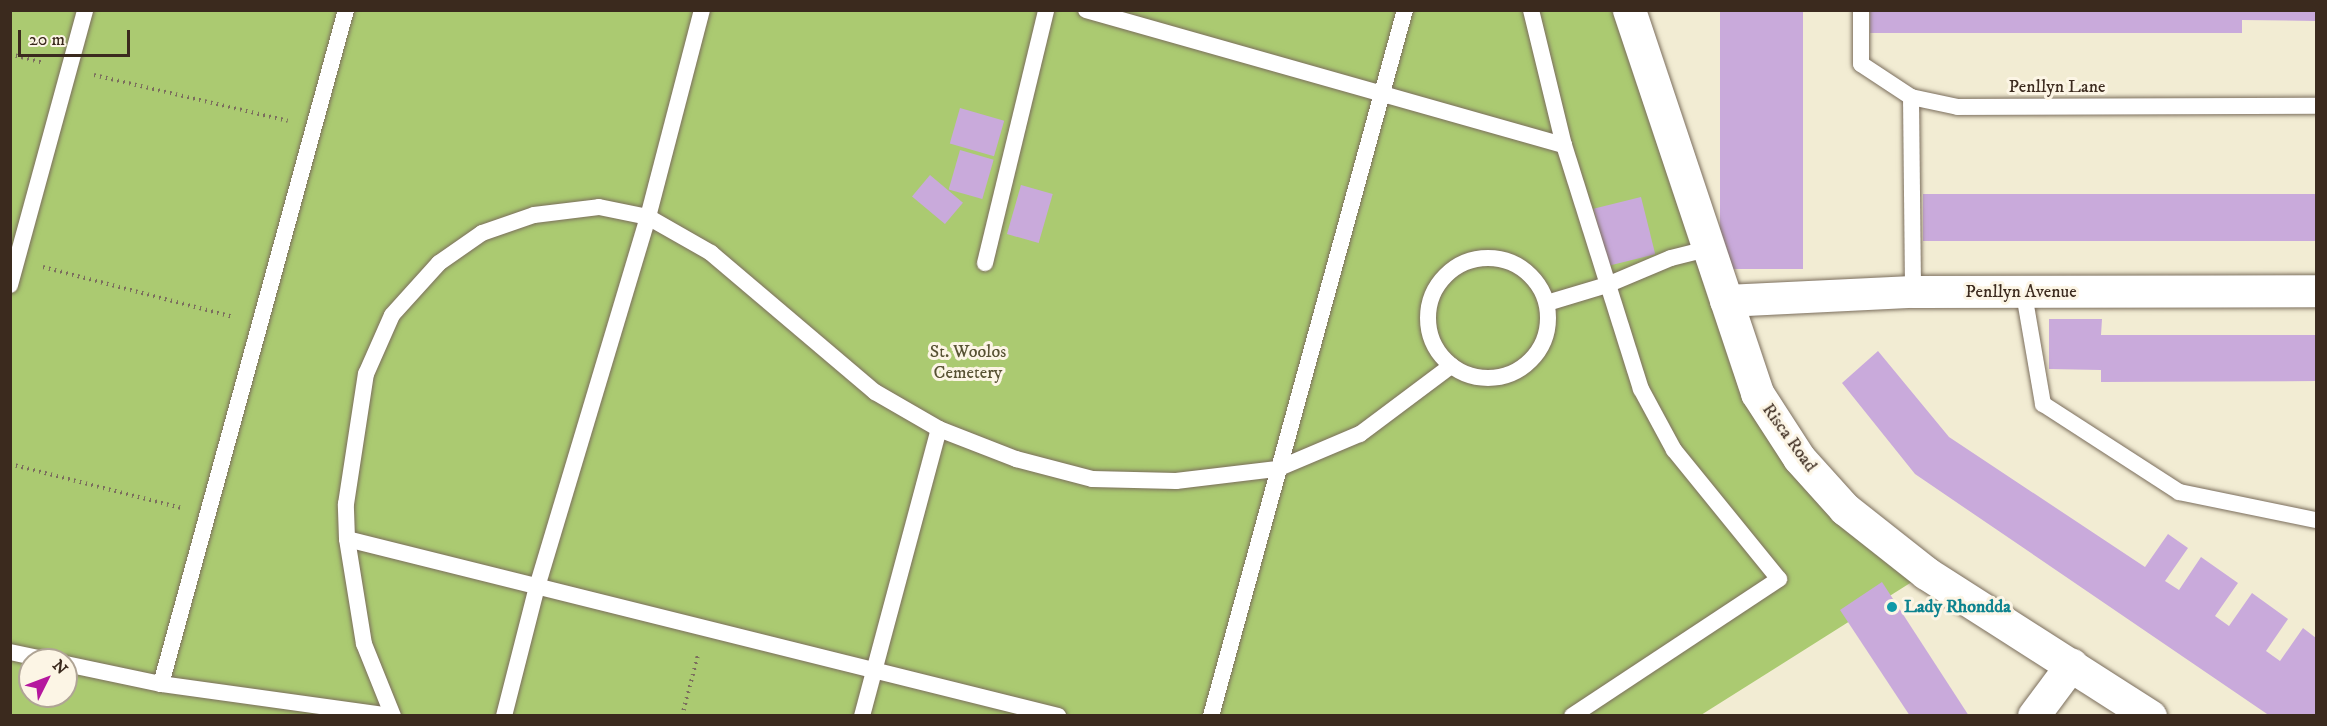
<!DOCTYPE html>
<style>
body{margin:0}
#map{position:relative;width:2327px;height:726px;overflow:hidden;background:#f2ecd3;font-family:"IM FELL DW Pica",serif}
div>[style]{position:absolute}
.green>*{inset:0;background:#abca71}
.building>*{inset:0;background:#c9aadb;transform-origin:0 0}
.path>*{height:4px;margin-top:-2px;transform-origin:0;background:repeating-linear-gradient(90deg,#7b6e5d 0 1.5px,transparent 0 6px)}
.roads{filter:drop-shadow(0 0 2px #7b6e5d) drop-shadow(0 0 2px #7b6e5d)}
.service>*{height:16px;margin:-8px;padding:0 8px;transform-origin:8px;border-radius:8px;background:#fff}
.service>.ring{margin:-8px;padding:0;box-sizing:content-box;background:none;border:16px solid #fff;border-radius:50%}
.minor>*{height:32px;margin:-16px;padding:0 16px;transform-origin:16px;border-radius:16px;background:#fff}
.secondary>*{height:33px;margin:-16.5px;padding:0 16.5px;transform-origin:16.5px;border-radius:16.5px;background:#fff}
.dots>*{width:16px;height:16px;translate:-50% -50%;box-sizing:border-box;border:3px solid #fcf5e5;border-radius:50%}
span{translate:-50% -50%;white-space:nowrap;text-align:center;line-height:1.15;-webkit-text-stroke:6px #fcf5e5;paint-order:stroke}
.street-label{font-size:18px;color:#3b2a1e}
.park-label{font-size:18px;color:#575233}
.culture-label{font-size:18px;color:#0d838f;font-weight:700}
.left{translate:0 -50%;text-align:left}
.frame{position:absolute;inset:0;border:12px solid #3b2a1e;pointer-events:none}
.north{position:absolute;left:18px;top:648px;width:60px;height:60px;box-sizing:border-box;background:#fcf5e5;border:2px solid #afa495;border-radius:50%;rotate:48deg;font-size:16px;font-weight:700;line-height:24px;text-align:center;color:#3b2a1e}
.north::after{content:'';display:block;margin:auto;width:21px;height:27px;background:#b5179e;clip-path:polygon(50% 0,100% 100%,50% 72%,0 100%)}
.scale{position:absolute;left:18px;top:30px;width:112px;height:27px;box-sizing:border-box;border:3px solid #3b2a1e;border-top:0;padding-left:8px;font-size:18px;line-height:21px;white-space:nowrap;color:#3b2a1e;-webkit-text-stroke:4px #fcf5e5;paint-order:stroke}
</style>
<div id="map">
<div class="green">
<i style="clip-path:polygon(evenodd,10px 11px,1629px 11px,1757px 393px,1926px 573px,1701px 715px,11px 715px,10px 11px,30px 660px,66px 660px,66px 696px,30px 696px,30px 660px)"></i>
</div>
<div class="building">
<i style="left:1720px;top:10px;width:83px;height:259px"></i>
<i style="clip-path:polygon(1870px 10px,2316px 10px,2316px 21px,2242px 20px,2242px 33px,1870px 33px)"></i>
<i style="left:960px;top:108px;width:46px;height:37px;rotate:16deg"></i>
<i style="left:960px;top:150px;width:35px;height:41px;rotate:16deg"></i>
<i style="left:930px;top:175px;width:43px;height:28px;rotate:40deg"></i>
<i style="left:1021px;top:185px;width:33px;height:51px;rotate:16deg"></i>
<i style="left:1923px;top:194px;width:393px;height:47px"></i>
<i style="left:1641px;top:197px;width:59px;height:49px;rotate:76deg"></i>
<i style="clip-path:polygon(2049px 319px,2102px 319px,2101px 335px,2316px 335px,2316px 381px,2101px 382px,2101px 370px,2049px 369px)"></i>
<i style="clip-path:polygon(1878px 351px,1949px 437px,2145px 567px,2168px 534px,2188px 548px,2165px 581px,2179px 590px,2201px 557px,2238px 583px,2215px 616px,2229px 626px,2252px 593px,2288px 619px,2266px 651px,2280px 661px,2303px 628px,2316px 638px,2316px 716px,2270px 716px,1915px 474px,1842px 383px)"></i>
<i style="clip-path:polygon(1882px 582px,1969px 716px,1910px 716px,1840px 610px)"></i>
</div>
<div class="path">
<i style="left:10px;top:54px;width:34px;rotate:15deg"></i>
<i style="left:94px;top:75px;width:199px;rotate:13.3deg"></i>
<i style="left:43px;top:267px;width:196px;rotate:14.7deg"></i>
<i style="left:10px;top:464px;width:177px;rotate:14.4deg"></i>
<i style="left:682px;top:716px;width:63px;rotate:-75.3deg"></i>
</div>
<div class="roads">
<div class="service">
<i style="left:1086px;top:10px;width:497px;rotate:15.8deg"></i>
<i style="left:1531px;top:10px;width:139px;rotate:76.3deg"></i>
<i style="left:1564px;top:145px;width:256px;rotate:72.5deg"></i>
<i style="left:1641px;top:389px;width:69px;rotate:61.6deg"></i>
<i style="left:1674px;top:450px;width:166px;rotate:50.9deg"></i>
<i style="left:1779px;top:579px;width:248px;rotate:146.5deg"></i>
<i style="left:1861px;top:10px;width:54px;rotate:90deg"></i>
<i style="left:1861px;top:64px;width:60px;rotate:33.4deg"></i>
<i style="left:1911px;top:97px;width:48px;rotate:12deg"></i>
<i style="left:1958px;top:107px;width:358px;rotate:-0.2deg"></i>
<i style="left:1911px;top:97px;width:195px;rotate:89.4deg"></i>
<i class="ring" style="left:1428px;top:258px;width:104px;height:104px"></i>
<i style="left:985px;top:263px;width:260px;rotate:-76.4deg"></i>
<i style="left:10px;top:285px;width:285px;rotate:-74.7deg"></i>
<i style="left:2024px;top:294px;width:112px;rotate:80.2deg"></i>
<i style="left:2043px;top:404px;width:162px;rotate:32.9deg"></i>
<i style="left:2179px;top:492px;width:140px;rotate:11.6deg"></i>
<i style="left:1547px;top:303px;width:63px;rotate:-16.7deg"></i>
<i style="left:1607px;top:285px;width:69px;rotate:-22.9deg"></i>
<i style="left:1671px;top:258px;width:37px;rotate:-14deg"></i>
<i style="left:347px;top:539px;width:733px;rotate:13.98deg"></i>
<i style="left:10px;top:652px;width:39px;rotate:12deg"></i>
<i style="left:66px;top:664px;width:97px;rotate:11.9deg"></i>
<i style="left:161px;top:684px;width:233px;rotate:7.9deg"></i>
<i style="left:161px;top:684px;width:699px;rotate:-74.65deg"></i>
<i style="left:393px;top:716px;width:78px;rotate:-111.9deg"></i>
<i style="left:364px;top:644px;width:106px;rotate:-99.2deg"></i>
<i style="left:347px;top:539px;width:35px;rotate:-92deg"></i>
<i style="left:346px;top:504px;width:132px;rotate:-81.3deg"></i>
<i style="left:366px;top:374px;width:64px;rotate:-66.2deg"></i>
<i style="left:392px;top:315px;width:70px;rotate:-47.9deg"></i>
<i style="left:439px;top:263px;width:52px;rotate:-34.9deg"></i>
<i style="left:482px;top:233px;width:55px;rotate:-19.1deg"></i>
<i style="left:534px;top:215px;width:65px;rotate:-7deg"></i>
<i style="left:599px;top:207px;width:50px;rotate:11.5deg"></i>
<i style="left:648px;top:217px;width:73px;rotate:29.7deg"></i>
<i style="left:711px;top:253px;width:215px;rotate:40.3deg"></i>
<i style="left:875px;top:392px;width:74px;rotate:30deg"></i>
<i style="left:939px;top:429px;width:83px;rotate:21.3deg"></i>
<i style="left:1016px;top:459px;width:79px;rotate:14.7deg"></i>
<i style="left:1092px;top:479px;width:84px;rotate:1.4deg"></i>
<i style="left:1176px;top:481px;width:102px;rotate:-6.8deg"></i>
<i style="left:1277px;top:469px;width:90px;rotate:-22.9deg"></i>
<i style="left:1360px;top:434px;width:114px;rotate:-36.8deg"></i>
<i style="left:504px;top:716px;width:133px;rotate:-75.7deg"></i>
<i style="left:537px;top:587px;width:386px;rotate:-73.3deg"></i>
<i style="left:648px;top:217px;width:214px;rotate:-75.4deg"></i>
<i style="left:862px;top:716px;width:297px;rotate:-75deg"></i>
<i style="left:1211px;top:716px;width:732px;rotate:-74.64deg"></i>
</div>
<div class="minor">
<i style="left:1726px;top:301px;width:187px;rotate:-2.8deg"></i>
<i style="left:1913px;top:292px;width:403px;rotate:-0.1deg"></i>
<i style="left:2034px;top:716px;width:64px;rotate:-53.3deg"></i>
</div>
<div class="secondary">
<i style="left:1629px;top:10px;width:404px;rotate:71.5deg"></i>
<i style="left:1757px;top:393px;width:77px;rotate:57.1deg"></i>
<i style="left:1799px;top:458px;width:69px;rotate:48deg"></i>
<i style="left:1845px;top:509px;width:103px;rotate:38.3deg"></i>
<i style="left:1926px;top:573px;width:266px;rotate:32.6deg"></i>
</div>
</div>
<div class="dots">
<i style="left:1892px;top:607px;background:#0f9aa8"></i>
</div>
<div class="street-label">
<span style="left:2057px;top:87px">Penllyn Lane</span>
<span style="left:2021px;top:292px">Penllyn Avenue</span>
<span style="left:1789px;top:438px;rotate:54deg">Risca Road</span>
</div>
<div class="park-label">
<span style="left:968px;top:363px">St. Woolos<br>Cemetery</span>
</div>
<div class="culture-label">
<span class="left" style="left:1904px;top:607px">Lady Rhondda</span>
</div>
<div class="frame"></div>
<div class="north">N</div>
<div class="scale">20 m</div>
</div>
